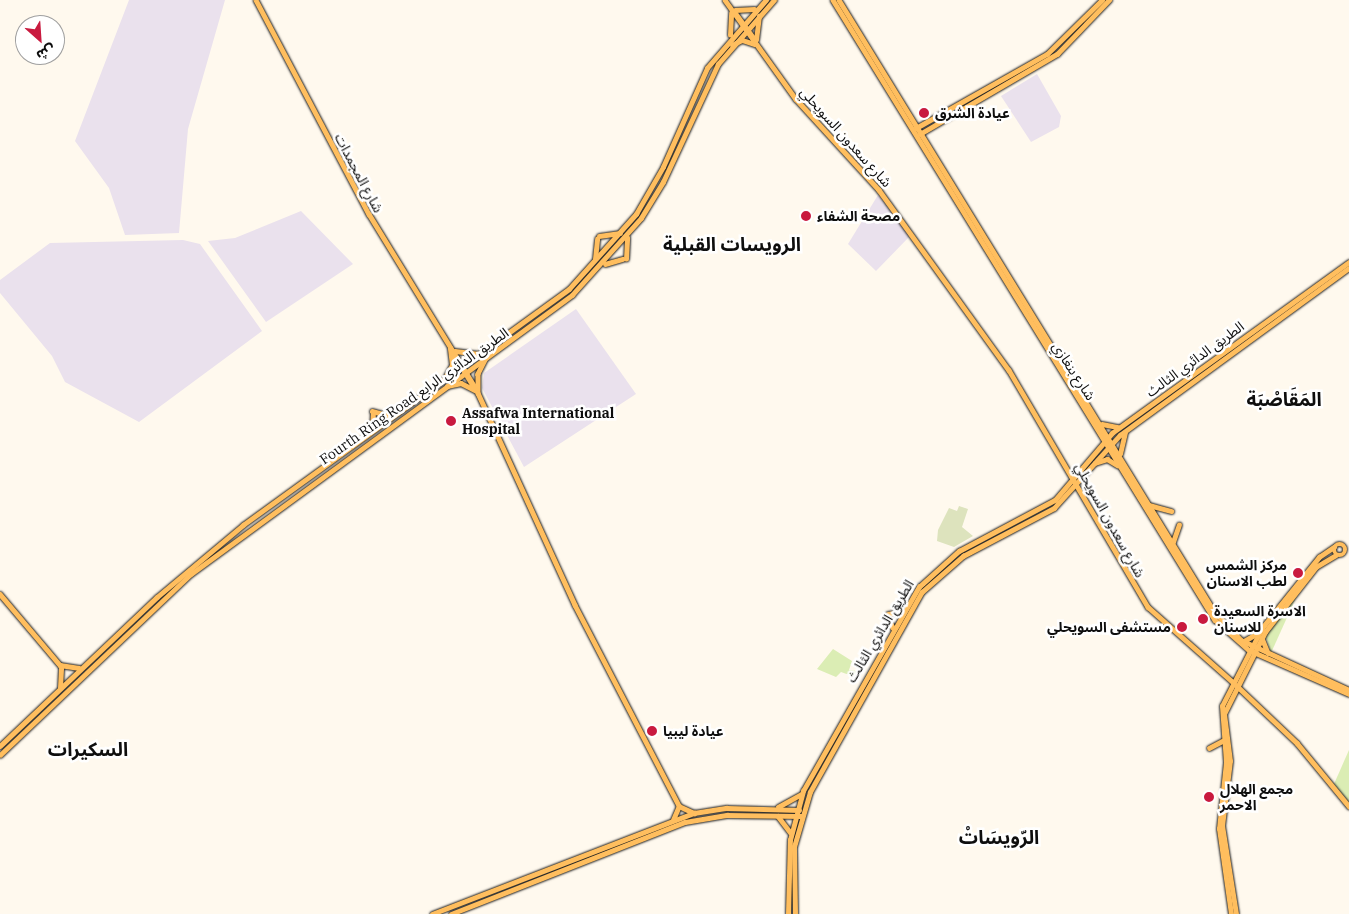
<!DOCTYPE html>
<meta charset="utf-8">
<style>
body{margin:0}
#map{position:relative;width:1349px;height:914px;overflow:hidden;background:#fff9ee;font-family:"IBM Plex Serif","Noto Sans Arabic",serif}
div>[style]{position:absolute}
.industrial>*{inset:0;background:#eae1ed}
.green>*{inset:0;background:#dbedb4}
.cemetery>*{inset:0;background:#dde3bd}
.roads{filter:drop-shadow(0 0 1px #1f1f1f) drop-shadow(0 0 1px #1f1f1f)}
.major>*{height:4.5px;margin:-2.25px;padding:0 2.25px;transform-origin:2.25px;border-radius:2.25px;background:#ffbe5e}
.major>.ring{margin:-2.25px;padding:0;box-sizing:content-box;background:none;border:4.5px solid #ffbe5e;border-radius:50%}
.dots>*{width:14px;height:14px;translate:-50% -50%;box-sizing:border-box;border:2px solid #fff;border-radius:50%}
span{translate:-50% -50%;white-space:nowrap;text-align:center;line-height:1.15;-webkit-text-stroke:5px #fff;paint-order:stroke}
.poi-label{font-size:14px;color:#0e0e0e;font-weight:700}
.left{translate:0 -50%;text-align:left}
.right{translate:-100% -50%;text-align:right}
.street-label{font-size:14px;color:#0e0e0e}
.district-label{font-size:19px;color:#0e0e0e;font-weight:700}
.north{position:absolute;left:15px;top:15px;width:50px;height:50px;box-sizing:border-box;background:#fff;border:1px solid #9f9f9f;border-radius:50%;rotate:154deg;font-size:14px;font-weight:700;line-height:20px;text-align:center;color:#0e0e0e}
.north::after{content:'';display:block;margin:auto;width:18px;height:22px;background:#c91a3f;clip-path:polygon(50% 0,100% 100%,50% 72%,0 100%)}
</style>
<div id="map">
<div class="industrial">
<i style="clip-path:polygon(129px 0,225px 0,188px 129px,179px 233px,125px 235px,109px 188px,75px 141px)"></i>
<i style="clip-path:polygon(1037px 74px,1061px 116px,1059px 127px,1031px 142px,1001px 96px)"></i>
<i style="clip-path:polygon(878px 195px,910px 236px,876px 271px,848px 244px)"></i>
<i style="clip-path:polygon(301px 211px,353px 264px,266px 322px,208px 241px,235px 238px)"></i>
<i style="clip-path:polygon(183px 240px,200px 244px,262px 331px,139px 422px,65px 382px,52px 356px,0 293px,0 280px,50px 243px)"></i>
<i style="clip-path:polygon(576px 309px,636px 394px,524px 467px,482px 388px,484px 373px)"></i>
</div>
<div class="green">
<i style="clip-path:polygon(1299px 591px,1271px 653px,1265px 634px)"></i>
<i style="clip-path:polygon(833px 649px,852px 661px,849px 670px,857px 671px,855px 677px,841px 672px,836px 677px,817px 669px)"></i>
<i style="clip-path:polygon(1349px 750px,1349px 802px,1334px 784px)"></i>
</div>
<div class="cemetery">
<i style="clip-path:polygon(959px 506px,968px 509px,962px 527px,973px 536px,954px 547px,937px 541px,938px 530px,949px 508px,957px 511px)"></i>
</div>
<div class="roads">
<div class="major">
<i style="left:256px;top:0;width:242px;rotate:62.2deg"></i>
<i style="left:369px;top:214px;width:206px;rotate:58.5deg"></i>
<i style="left:725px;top:0;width:122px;rotate:54.4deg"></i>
<i style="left:796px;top:99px;width:123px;rotate:47.6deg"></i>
<i style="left:879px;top:190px;width:222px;rotate:54.2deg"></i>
<i style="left:1009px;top:370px;width:275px;rotate:59.6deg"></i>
<i style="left:1148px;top:607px;width:115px;rotate:41.5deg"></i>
<i style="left:833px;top:0;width:728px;rotate:58.36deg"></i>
<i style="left:1215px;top:620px;width:45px;rotate:41.4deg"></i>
<i style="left:1249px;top:650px;width:109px;rotate:23.7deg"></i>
<i style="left:839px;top:0;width:717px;rotate:58.46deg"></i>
<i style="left:1214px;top:611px;width:40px;rotate:47deg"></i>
<i style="left:1241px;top:640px;width:119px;rotate:24.8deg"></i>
<i style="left:735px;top:10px;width:19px;rotate:-3deg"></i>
<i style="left:734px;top:11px;width:34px;rotate:54deg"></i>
<i style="left:730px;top:35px;width:22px;rotate:-87deg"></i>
<i style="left:756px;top:40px;width:24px;rotate:-83deg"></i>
<i style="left:732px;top:45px;width:11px;rotate:-27deg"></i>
<i style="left:742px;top:40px;width:13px;rotate:18deg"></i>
<i style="left:916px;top:128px;width:150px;rotate:-29.5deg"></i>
<i style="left:1047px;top:54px;width:77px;rotate:-44.5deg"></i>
<i style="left:920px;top:134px;width:159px;rotate:-30.3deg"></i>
<i style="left:1057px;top:54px;width:75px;rotate:-46.1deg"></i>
<i style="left:599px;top:236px;width:21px;rotate:-8deg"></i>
<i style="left:595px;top:259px;width:20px;rotate:-84deg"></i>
<i style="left:626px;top:259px;width:21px;rotate:-87deg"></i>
<i style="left:605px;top:264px;width:18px;rotate:-16deg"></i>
<i style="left:455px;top:351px;width:24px;rotate:7deg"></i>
<i style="left:454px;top:354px;width:37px;rotate:59deg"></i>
<i style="left:485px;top:360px;width:16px;rotate:117deg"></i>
<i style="left:478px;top:374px;width:19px;rotate:90deg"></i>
<i style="left:478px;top:393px;width:233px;rotate:65.4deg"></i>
<i style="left:575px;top:605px;width:226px;rotate:62.6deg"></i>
<i style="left:679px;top:806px;width:17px;rotate:25deg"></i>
<i style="left:446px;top:376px;width:13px;rotate:-61deg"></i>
<i style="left:452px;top:365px;width:17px;rotate:-97deg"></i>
<i style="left:447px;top:386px;width:14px;rotate:-12deg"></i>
<i style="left:461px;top:383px;width:16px;rotate:27deg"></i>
<i style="left:372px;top:411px;width:20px;rotate:15deg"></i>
<i style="left:1102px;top:424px;width:16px;rotate:11deg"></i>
<i style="left:372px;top:431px;width:18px;rotate:-87deg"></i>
<i style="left:1120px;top:454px;width:22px;rotate:-77deg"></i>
<i style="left:1095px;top:463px;width:13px;rotate:-18deg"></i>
<i style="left:1107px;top:459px;width:12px;rotate:31deg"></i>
<i style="left:1149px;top:505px;width:23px;rotate:15deg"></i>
<i style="left:1173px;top:542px;width:18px;rotate:-71deg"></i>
<i class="ring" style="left:1334px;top:544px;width:7.5px;height:7.5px"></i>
<i style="left:0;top:594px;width:93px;rotate:49.8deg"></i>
<i style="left:60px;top:665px;width:19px;rotate:9deg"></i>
<i style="left:888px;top:614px;width:14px;rotate:-8deg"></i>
<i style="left:887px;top:615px;width:14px;rotate:65deg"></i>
<i style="left:1262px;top:638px;width:16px;rotate:68deg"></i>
<i style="left:1244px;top:641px;width:16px;rotate:-30deg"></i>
<i style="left:1237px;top:686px;width:83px;rotate:43.5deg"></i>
<i style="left:1297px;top:743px;width:82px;rotate:50.5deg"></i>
<i style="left:60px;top:688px;width:22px;rotate:-87deg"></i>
<i style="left:0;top:746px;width:216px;rotate:-43.5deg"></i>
<i style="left:157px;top:597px;width:112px;rotate:-39.9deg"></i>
<i style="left:243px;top:525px;width:402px;rotate:-35.9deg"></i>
<i style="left:569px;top:289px;width:101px;rotate:-48.2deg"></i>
<i style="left:636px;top:214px;width:54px;rotate:-60.1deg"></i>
<i style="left:663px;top:167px;width:108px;rotate:-66deg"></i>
<i style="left:707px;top:68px;width:90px;rotate:-49.1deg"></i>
<i style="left:1209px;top:748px;width:15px;rotate:-28deg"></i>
<i style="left:0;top:755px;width:263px;rotate:-43.5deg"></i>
<i style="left:191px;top:574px;width:472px;rotate:-36.2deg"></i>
<i style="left:572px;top:295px;width:103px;rotate:-48.1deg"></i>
<i style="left:641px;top:218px;width:42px;rotate:-58.6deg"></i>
<i style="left:663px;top:182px;width:130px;rotate:-65deg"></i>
<i style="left:718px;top:64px;width:85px;rotate:-48.8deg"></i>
<i style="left:778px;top:807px;width:26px;rotate:-29deg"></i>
<i style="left:778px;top:816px;width:21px;rotate:53deg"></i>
<i style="left:673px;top:820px;width:15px;rotate:-67deg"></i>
<i style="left:432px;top:914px;width:281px;rotate:-21.1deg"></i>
<i style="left:694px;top:813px;width:33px;rotate:-9deg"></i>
<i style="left:727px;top:808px;width:72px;rotate:1.6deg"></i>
<i style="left:451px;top:914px;width:251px;rotate:-21.5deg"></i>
<i style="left:685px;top:822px;width:43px;rotate:-9.5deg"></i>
<i style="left:727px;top:815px;width:74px;rotate:0.8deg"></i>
<i style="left:788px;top:914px;width:74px;rotate:-88.5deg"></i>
<i style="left:790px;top:840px;width:51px;rotate:-75.1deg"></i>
<i style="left:803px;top:791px;width:235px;rotate:-60.4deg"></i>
<i style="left:919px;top:587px;width:54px;rotate:-42deg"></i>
<i style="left:959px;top:551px;width:109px;rotate:-28deg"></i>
<i style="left:1055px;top:500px;width:88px;rotate:-49.6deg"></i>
<i style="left:1112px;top:433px;width:292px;rotate:-35.8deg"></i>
<i style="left:795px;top:914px;width:67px;rotate:-90.9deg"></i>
<i style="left:794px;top:847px;width:57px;rotate:-73.8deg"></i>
<i style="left:810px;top:792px;width:229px;rotate:-60.8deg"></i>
<i style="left:922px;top:592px;width:55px;rotate:-41.3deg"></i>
<i style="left:963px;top:556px;width:103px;rotate:-27.8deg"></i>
<i style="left:1054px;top:508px;width:98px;rotate:-47.9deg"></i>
<i style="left:1120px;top:435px;width:283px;rotate:-36.1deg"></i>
<i style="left:1231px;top:914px;width:86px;rotate:-98deg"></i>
<i style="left:1219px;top:829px;width:67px;rotate:-84deg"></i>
<i style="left:1226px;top:762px;width:56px;rotate:-94.1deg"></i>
<i style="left:1222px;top:706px;width:88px;rotate:-62.9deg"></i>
<i style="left:1262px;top:628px;width:91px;rotate:-51.2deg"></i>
<i style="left:1319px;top:557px;width:18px;rotate:-34deg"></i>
<i style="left:1236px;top:914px;width:89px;rotate:-99deg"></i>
<i style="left:1222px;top:826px;width:65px;rotate:-83deg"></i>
<i style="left:1230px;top:761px;width:47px;rotate:-97.3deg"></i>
<i style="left:1224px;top:714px;width:92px;rotate:-63.4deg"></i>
<i style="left:1265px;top:632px;width:83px;rotate:-51.9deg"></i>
<i style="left:1316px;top:567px;width:23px;rotate:-31deg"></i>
</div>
</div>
<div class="dots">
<i style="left:924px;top:113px;background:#c91a3f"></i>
<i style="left:806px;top:216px;background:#c91a3f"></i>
<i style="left:451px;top:421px;background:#c91a3f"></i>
<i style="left:1298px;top:573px;background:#c91a3f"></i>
<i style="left:1203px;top:619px;background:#c91a3f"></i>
<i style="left:1182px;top:627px;background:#c91a3f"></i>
<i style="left:652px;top:731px;background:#c91a3f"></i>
<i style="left:1209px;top:797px;background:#c91a3f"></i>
</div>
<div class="poi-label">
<span class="left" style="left:935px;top:113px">عيادة الشرق</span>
<span class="left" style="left:817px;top:216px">مصحة الشفاء</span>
<span class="left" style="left:462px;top:421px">Assafwa International<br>Hospital</span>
<span class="right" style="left:1287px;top:573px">مركز الشمس<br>لطب الاسنان</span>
<span class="left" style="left:1214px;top:619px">الاسرة السعيدة<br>للاسنان</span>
<span class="right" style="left:1171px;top:627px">مستشفى السويحلي</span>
<span class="left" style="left:663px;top:731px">عيادة ليبيا</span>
<span class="left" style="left:1220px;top:797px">مجمع الهلال<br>الاحمر</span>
</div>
<div class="street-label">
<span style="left:846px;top:137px;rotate:48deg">شارع سعدون السويحلي</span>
<span style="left:359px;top:173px;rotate:62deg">شارع المجمدات</span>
<span style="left:1195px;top:359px;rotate:-36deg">الطريق الدائري الثالث</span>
<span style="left:1074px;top:371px;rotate:57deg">شارع بنغازي</span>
<span style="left:414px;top:396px;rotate:-35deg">Fourth Ring Road الطريق الدائري الرابع</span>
<span style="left:1110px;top:520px;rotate:61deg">شارع سعدون السويحلي</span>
<span style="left:880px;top:631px;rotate:-59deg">الطريق الدائري الثالث</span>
</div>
<div class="district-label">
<span style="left:732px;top:245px">الرويسات القبلية</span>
<span style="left:1284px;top:400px">المَقَاصْبَة</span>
<span style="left:88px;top:750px">السكيرات</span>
<span style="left:999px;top:838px">الرّويسَاتْ</span>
</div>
<div class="north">ش</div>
</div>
